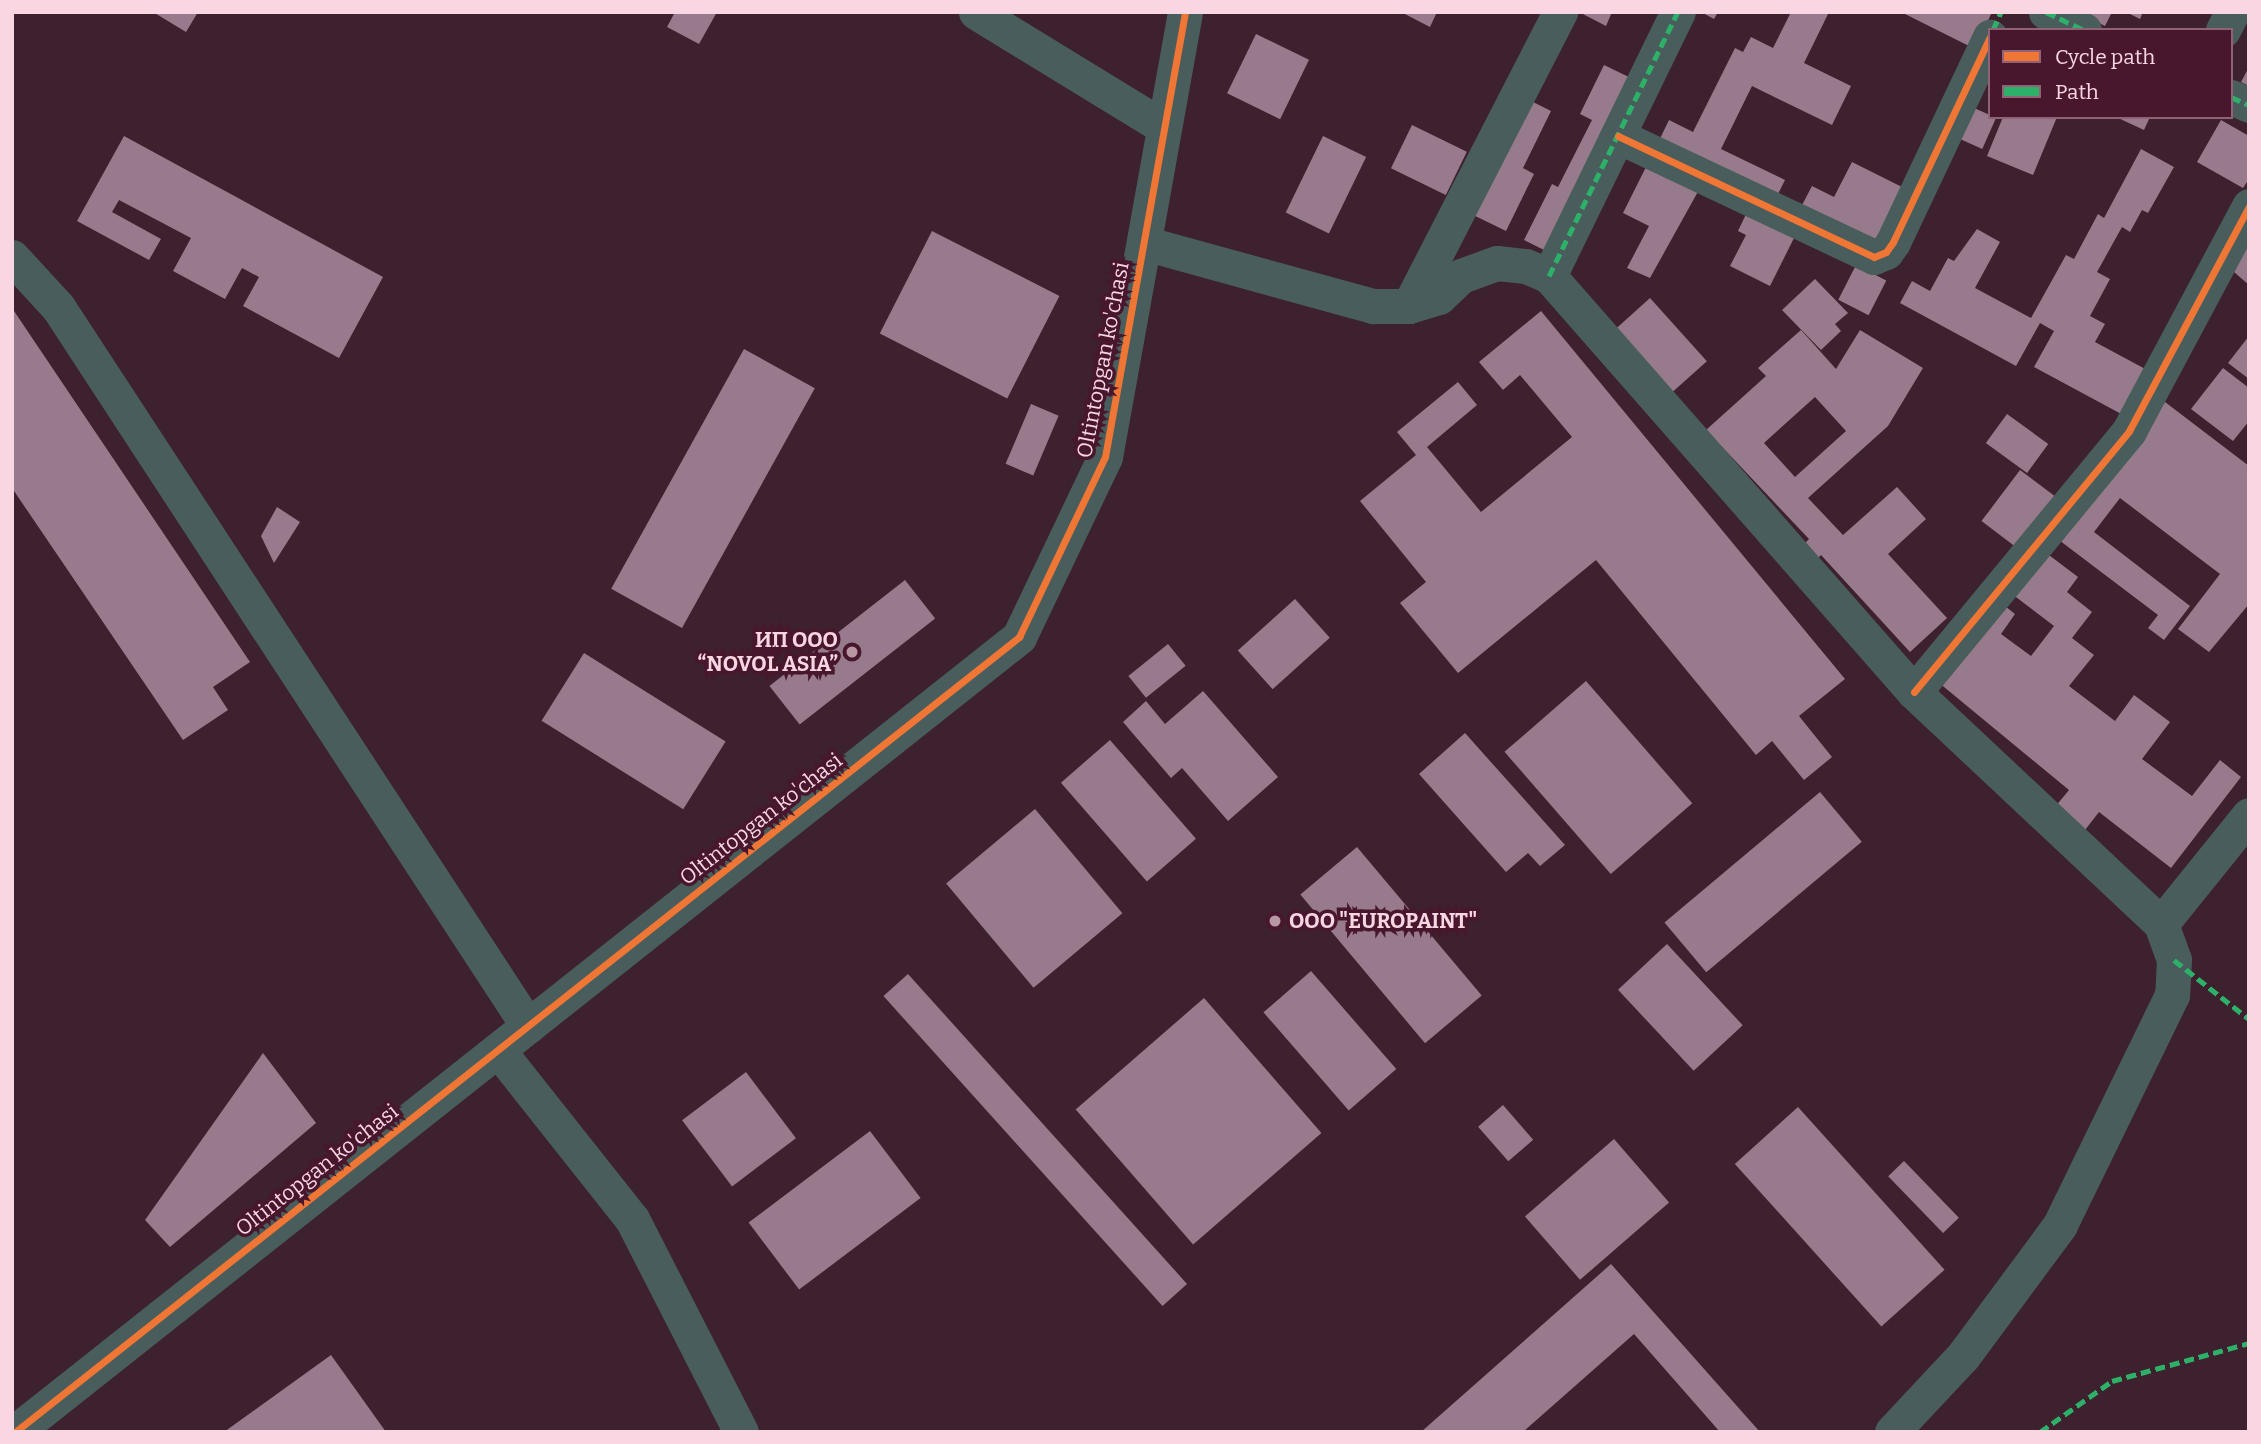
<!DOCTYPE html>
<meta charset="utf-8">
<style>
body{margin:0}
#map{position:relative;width:2261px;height:1444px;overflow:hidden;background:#3d212e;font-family:Bitter,serif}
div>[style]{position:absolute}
.building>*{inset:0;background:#977b8d;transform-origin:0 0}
.minor>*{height:35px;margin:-17.5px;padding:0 17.5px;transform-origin:17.5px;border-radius:17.5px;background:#495d5c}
.quiet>*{height:5px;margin-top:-2.5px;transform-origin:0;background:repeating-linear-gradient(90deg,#2db169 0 10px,transparent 0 15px)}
.cycleway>*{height:7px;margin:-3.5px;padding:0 3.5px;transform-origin:3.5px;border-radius:3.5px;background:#f07635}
.dots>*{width:19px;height:19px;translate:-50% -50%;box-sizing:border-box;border:4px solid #48162d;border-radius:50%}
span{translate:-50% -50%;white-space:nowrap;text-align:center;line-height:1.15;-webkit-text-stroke:7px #48162d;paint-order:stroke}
.street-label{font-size:21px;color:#f9d6e2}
.poi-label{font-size:21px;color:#f9d6e2;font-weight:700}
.right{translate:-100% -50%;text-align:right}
.left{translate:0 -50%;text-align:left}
.frame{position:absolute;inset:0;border:14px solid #f9d6e2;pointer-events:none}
.legend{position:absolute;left:1988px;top:28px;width:245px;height:91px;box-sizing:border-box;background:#48162d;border:2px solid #8f6375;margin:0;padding:9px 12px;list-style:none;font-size:21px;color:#f9d6e2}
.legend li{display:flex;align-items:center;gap:14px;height:35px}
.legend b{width:35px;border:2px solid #8f6375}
</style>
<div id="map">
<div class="building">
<i style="clip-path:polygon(153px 12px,198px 12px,186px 32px)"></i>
<i style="clip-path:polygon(675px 12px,717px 12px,699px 44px,667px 27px)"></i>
<i style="clip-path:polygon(1401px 12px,1437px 12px,1430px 27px)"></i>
<i style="clip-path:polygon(1579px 12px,1612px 12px,1606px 26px)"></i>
<i style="clip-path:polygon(1701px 12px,1718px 12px,1714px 19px)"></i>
<i style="clip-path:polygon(1791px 12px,1829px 12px,1804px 63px,1851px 86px,1832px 125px,1752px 86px,1721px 149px,1785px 180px,1771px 208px,1654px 151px,1669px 120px,1693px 132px,1735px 48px,1743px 52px,1751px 37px,1773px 48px)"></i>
<i style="clip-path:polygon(1901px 12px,1992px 12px,1975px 49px)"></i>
<i style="clip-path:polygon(2078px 12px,2112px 12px,2105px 26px)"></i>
<i style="clip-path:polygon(2126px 12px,2143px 12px,2140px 19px)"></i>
<i style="left:1256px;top:34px;width:59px;height:66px;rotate:26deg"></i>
<i style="clip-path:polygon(1604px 65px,1635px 80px,1552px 254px,1524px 240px,1552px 184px,1558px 187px,1592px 120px,1580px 114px)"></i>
<i style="clip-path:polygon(2249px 67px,2249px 86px,2241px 82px)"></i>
<i style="clip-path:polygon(1525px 98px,1551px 111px,1523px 168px,1534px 174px,1506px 231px,1465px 211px)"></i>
<i style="left:1965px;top:104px;width:34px;height:34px;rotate:24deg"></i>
<i style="clip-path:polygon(2003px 117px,2057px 117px,2033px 175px,1987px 156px)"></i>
<i style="clip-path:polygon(2116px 117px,2150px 117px,2144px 130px)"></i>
<i style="clip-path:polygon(2221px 120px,2249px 136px,2249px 179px,2243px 188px,2197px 162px)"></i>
<i style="left:1412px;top:125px;width:61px;height:48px;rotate:26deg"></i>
<i style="clip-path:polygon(124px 136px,383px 277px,339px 358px,243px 306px,259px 277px,242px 268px,225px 299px,173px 271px,191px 238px,119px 200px,112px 212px,161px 239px,149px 260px,77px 221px)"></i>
<i style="left:1323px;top:136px;width:48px;height:85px;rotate:26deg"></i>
<i style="clip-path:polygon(2141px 149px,2174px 167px,2148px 213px,2142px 210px,2130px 232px,2122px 227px,2097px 272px,2110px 279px,2090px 316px,2105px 324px,2095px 342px,2149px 371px,2125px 416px,2034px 367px,2054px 331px,2040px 323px,2016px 366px,1900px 303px,1912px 281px,1930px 291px,1948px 258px,1954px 261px,1977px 229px,2000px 242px,1975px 288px,2031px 318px,2066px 255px,2074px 259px,2098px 214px,2104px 218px)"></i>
<i style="clip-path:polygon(1852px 162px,1904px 188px,1875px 246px,1800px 209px,1812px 186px,1834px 197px)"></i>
<i style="clip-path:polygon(1648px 163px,1700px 188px,1650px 278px,1627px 268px,1649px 226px,1623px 213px)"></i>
<i style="clip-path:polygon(1749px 208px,1797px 232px,1770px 286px,1730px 266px,1746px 235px,1738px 231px)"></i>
<i style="left:932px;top:231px;width:143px;height:115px;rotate:27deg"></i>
<i style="clip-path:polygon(2249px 238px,2249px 285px,2226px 265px)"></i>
<i style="left:1856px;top:265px;width:34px;height:39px;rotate:27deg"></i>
<i style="clip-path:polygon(1815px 279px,1848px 313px,1835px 324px,1841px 331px,1821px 350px,1782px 310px)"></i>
<i style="left:1650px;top:298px;width:85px;height:47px;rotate:48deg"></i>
<i style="clip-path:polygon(12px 308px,250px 662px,213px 687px,228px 710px,183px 740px,12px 488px)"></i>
<i style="clip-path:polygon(1541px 311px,1845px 679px,1799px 716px,1832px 757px,1804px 780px,1772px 741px,1756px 755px,1596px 560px,1458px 673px,1400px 603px,1426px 582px,1360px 501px,1416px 455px,1397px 432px,1458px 382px,1477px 405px,1427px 447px,1481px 512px,1572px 437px,1520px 375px,1503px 390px,1479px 362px)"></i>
<i style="clip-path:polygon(evenodd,1801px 330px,1836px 369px,1860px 330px,1923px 368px,1888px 426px,1808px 498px,1843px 535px,1897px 487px,1926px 519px,1888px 554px,1947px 618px,1910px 652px,1821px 555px,1817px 559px,1804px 544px,1809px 539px,1706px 430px,1766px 376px,1758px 368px,1801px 330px,1815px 397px,1846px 431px,1795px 477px,1764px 443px,1815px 397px)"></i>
<i style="clip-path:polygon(2249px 336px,2249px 379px,2228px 363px)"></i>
<i style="left:744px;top:349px;width:81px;height:274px;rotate:29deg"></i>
<i style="clip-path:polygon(2223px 368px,2249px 388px,2249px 421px,2233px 441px,2191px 409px)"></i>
<i style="clip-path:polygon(2165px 402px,2249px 466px,2249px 604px,2209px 652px,2178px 629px,2220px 574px,2120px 498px,2094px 532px,2190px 606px,2164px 640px,2148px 628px,2158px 615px,2051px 534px,2121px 461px)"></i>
<i style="left:1031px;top:404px;width:30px;height:65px;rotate:23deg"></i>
<i style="left:2007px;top:414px;width:51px;height:36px;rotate:36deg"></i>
<i style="left:2020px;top:470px;width:45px;height:64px;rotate:37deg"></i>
<i style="clip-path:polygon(277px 507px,300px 522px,274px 563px,261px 536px)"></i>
<i style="clip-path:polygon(2041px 549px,2078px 577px,2067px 592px,2092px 612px,2072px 638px,2094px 655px,2069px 686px,2115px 721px,2134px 695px,2170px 722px,2142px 759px,2192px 796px,2220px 760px,2241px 777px,2171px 868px,2099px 812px,2085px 830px,2055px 807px,2069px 790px,1938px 682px,2000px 602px,2015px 614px,2001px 634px,2031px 656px,2054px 626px,2008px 591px)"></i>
<i style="left:905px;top:580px;width:49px;height:172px;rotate:52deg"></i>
<i style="left:1295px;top:599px;width:52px;height:77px;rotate:48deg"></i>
<i style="left:1168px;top:644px;width:28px;height:51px;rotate:51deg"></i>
<i style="left:584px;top:653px;width:167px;height:80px;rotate:32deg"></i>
<i style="left:1586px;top:681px;width:162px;height:108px;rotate:49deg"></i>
<i style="clip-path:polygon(1203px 691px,1278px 777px,1228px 821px,1182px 768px,1171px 778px,1123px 722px,1146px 701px,1165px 724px)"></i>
<i style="clip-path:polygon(1465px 733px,1565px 845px,1540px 866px,1528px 853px,1506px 872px,1419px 774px)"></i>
<i style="left:1110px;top:740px;width:131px;height:65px;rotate:49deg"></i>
<i style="left:1820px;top:792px;width:65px;height:203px;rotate:50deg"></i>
<i style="left:1035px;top:809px;width:136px;height:116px;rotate:50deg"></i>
<i style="left:1357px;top:847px;width:194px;height:74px;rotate:50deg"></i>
<i style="left:1667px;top:944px;width:111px;height:67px;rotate:47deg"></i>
<i style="left:1311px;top:971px;width:130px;height:63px;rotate:49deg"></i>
<i style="left:908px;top:974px;width:417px;height:33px;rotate:48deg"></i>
<i style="left:1204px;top:998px;width:179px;height:170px;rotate:49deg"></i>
<i style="clip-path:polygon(263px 1053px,316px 1123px,170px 1247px,145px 1220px)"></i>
<i style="left:746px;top:1072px;width:83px;height:80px;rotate:53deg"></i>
<i style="left:1503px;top:1105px;width:46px;height:33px;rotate:49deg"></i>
<i style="left:1798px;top:1107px;width:219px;height:85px;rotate:48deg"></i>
<i style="left:870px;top:1131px;width:84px;height:152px;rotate:53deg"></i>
<i style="left:1614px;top:1139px;width:84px;height:118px;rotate:49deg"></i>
<i style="left:1904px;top:1161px;width:79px;height:22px;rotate:46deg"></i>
<i style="clip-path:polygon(1611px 1264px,1760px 1432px,1720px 1432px,1634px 1334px,1523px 1432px,1421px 1432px)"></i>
<i style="clip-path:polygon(331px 1355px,386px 1432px,224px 1432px)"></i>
</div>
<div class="minor">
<i style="left:976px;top:12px;width:220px;rotate:31.5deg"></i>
<i style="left:2046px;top:12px;width:42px;rotate:25.3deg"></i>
<i style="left:2223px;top:30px;width:20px;rotate:-63deg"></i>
<i style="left:2231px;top:97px;width:20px;rotate:24deg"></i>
<i style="left:1618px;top:136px;width:283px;rotate:25.3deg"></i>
<i style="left:1874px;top:257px;width:13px;rotate:-23deg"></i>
<i style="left:1886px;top:252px;width:12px;rotate:-55deg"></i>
<i style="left:1893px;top:242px;width:227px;rotate:-64.7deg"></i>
<i style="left:1144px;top:243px;width:238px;rotate:15.4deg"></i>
<i style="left:1373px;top:306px;width:36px"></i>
<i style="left:1409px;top:306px;width:31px;rotate:-17deg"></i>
<i style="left:1439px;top:297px;width:30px;rotate:-44deg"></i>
<i style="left:1461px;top:276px;width:38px;rotate:-20deg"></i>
<i style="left:1497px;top:263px;width:29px;rotate:6deg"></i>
<i style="left:1526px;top:266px;width:25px;rotate:23deg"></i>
<i style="left:1549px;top:276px;width:553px;rotate:48.74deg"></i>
<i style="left:1914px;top:692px;width:339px;rotate:43.2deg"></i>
<i style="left:2161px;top:924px;width:38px;rotate:70deg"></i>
<i style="left:2174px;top:960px;width:35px;rotate:93deg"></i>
<i style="left:2172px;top:995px;width:256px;rotate:116deg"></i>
<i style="left:2060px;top:1225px;width:163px;rotate:126.5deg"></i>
<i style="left:1963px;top:1356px;width:104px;rotate:133.1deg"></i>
<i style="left:12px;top:257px;width:68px;rotate:47.4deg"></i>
<i style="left:58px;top:307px;width:859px;rotate:56.83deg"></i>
<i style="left:1549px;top:276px;width:294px;rotate:-64deg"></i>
<i style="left:1409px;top:306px;width:331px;rotate:-62.8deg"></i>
<i style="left:1914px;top:692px;width:338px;rotate:-50.5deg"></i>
<i style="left:2129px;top:431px;width:255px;rotate:-61.9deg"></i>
<i style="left:2161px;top:924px;width:140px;rotate:-51.1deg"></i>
<i style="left:498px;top:1050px;width:216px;rotate:51.6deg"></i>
<i style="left:632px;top:1219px;width:239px;rotate:62.9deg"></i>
<i style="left:15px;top:1432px;width:1281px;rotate:-38.37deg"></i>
<i style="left:1019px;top:637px;width:199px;rotate:-64.5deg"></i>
<i style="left:1105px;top:457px;width:452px;rotate:-79.8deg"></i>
</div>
<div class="quiet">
<i style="left:2046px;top:12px;width:42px;rotate:25.3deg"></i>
<i style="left:1993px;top:30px;width:20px;rotate:-66deg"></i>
<i style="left:2231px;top:97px;width:20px;rotate:24deg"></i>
<i style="left:1549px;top:276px;width:294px;rotate:-64deg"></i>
<i style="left:2174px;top:960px;width:95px;rotate:38.2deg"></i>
<i style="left:2040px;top:1432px;width:88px;rotate:-35.3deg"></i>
<i style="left:2112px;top:1381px;width:142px;rotate:-15.5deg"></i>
</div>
<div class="cycleway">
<i style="left:1618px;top:136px;width:283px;rotate:25.3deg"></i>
<i style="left:1874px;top:257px;width:13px;rotate:-23deg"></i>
<i style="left:1886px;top:252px;width:12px;rotate:-55deg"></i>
<i style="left:1893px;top:242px;width:227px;rotate:-64.7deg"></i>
<i style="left:1914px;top:692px;width:338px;rotate:-50.5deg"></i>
<i style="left:2129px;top:431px;width:255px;rotate:-61.9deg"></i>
<i style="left:15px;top:1432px;width:1281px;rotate:-38.37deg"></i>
<i style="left:1019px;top:637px;width:199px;rotate:-64.5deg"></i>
<i style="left:1105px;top:457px;width:452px;rotate:-79.8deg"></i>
</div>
<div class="dots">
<i style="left:852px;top:652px;background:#b797a3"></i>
<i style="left:1275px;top:921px;background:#b797a3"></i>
</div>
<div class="street-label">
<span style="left:1103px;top:360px;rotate:-79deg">Oltintopgan ko'chasi</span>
<span style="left:761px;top:819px;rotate:-38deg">Oltintopgan ko'chasi</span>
<span style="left:317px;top:1170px;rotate:-38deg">Oltintopgan ko'chasi</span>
</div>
<div class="poi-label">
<span class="right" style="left:838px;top:652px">ИП ООО<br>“NOVOL ASIA”</span>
<span class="left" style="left:1289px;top:921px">OOO "EUROPAINT"</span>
</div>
<div class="frame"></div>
<ul class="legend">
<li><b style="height:9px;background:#f07635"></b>Cycle path</li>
<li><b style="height:9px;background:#2db169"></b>Path</li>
</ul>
</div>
